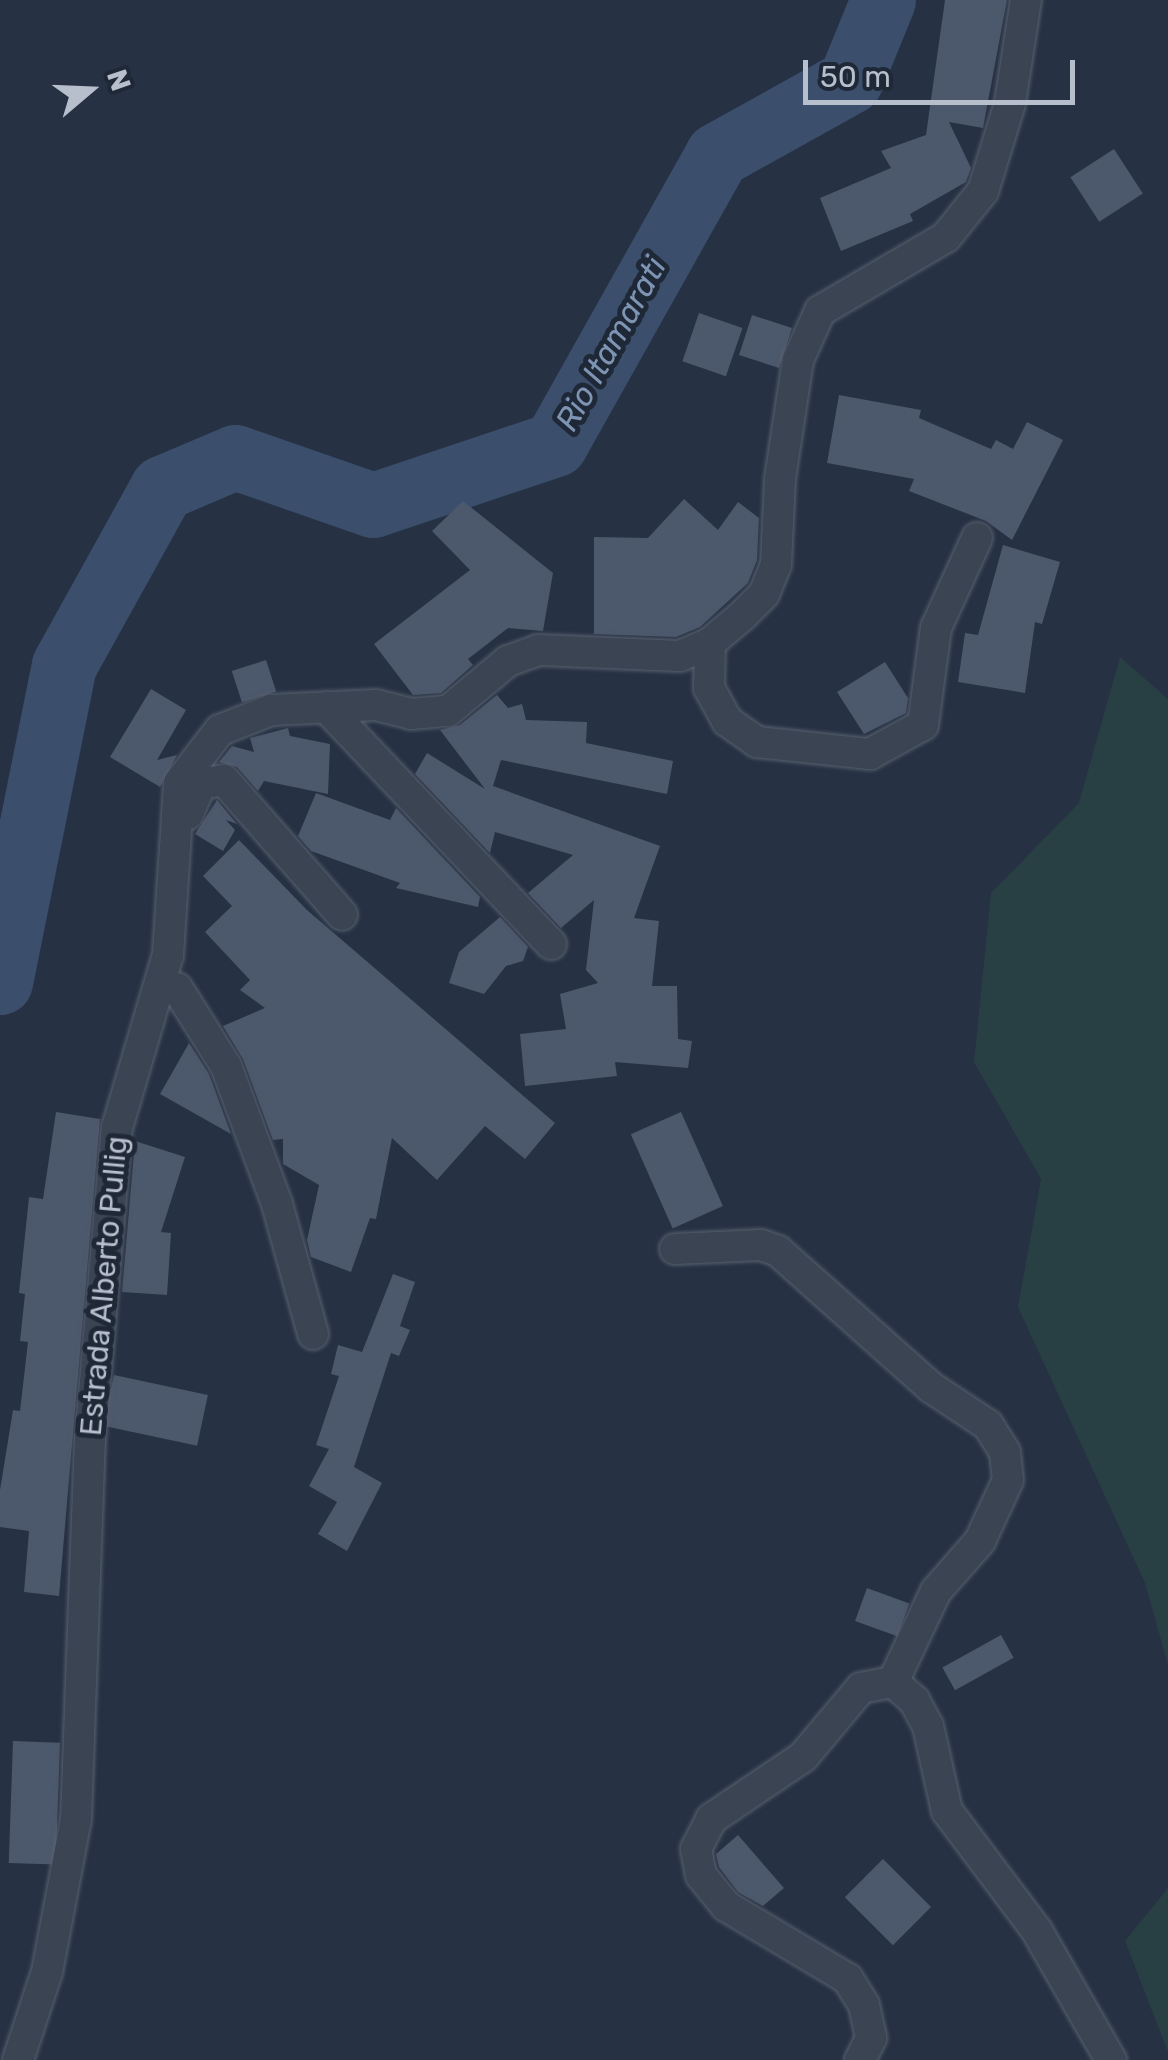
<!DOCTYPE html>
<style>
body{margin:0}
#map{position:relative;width:1168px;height:2060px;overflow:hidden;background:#263143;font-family:Rubik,sans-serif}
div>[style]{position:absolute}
.green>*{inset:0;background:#284043}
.river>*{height:65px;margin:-32.5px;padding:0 32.5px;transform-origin:32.5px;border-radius:32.5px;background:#3b4e6b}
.building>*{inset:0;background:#4c586c;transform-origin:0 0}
.roads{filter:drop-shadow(0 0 2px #58616f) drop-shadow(0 0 2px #58616f)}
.minor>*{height:30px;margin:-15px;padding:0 15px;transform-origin:15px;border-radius:15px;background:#3a4452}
span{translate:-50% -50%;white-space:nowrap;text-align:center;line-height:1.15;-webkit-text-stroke:10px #1f2837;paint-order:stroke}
.street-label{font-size:30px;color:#b7bfcc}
.water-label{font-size:32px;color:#7e94b3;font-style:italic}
.north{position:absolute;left:40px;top:40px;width:100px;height:100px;-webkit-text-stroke:8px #1f2837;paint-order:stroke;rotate:71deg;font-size:28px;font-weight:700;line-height:40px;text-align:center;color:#b7bfcc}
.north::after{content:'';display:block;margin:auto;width:35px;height:45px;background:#b7bfcc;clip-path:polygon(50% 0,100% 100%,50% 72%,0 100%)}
.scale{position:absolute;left:803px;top:60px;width:272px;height:45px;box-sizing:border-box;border:5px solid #b7bfcc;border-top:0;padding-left:12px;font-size:30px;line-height:35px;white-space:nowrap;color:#b7bfcc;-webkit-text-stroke:8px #1f2837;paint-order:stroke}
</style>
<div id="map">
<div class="green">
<i style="clip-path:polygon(1120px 657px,1168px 699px,1168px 1665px,1145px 1583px,1018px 1307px,1041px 1179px,974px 1062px,991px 893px,1079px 803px)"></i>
<i style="clip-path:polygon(1168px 1888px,1168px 2052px,1125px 1941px)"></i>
</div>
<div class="river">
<i style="left:0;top:982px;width:323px;rotate:-78.6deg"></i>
<i style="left:64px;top:665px;width:202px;rotate:-61deg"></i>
<i style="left:162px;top:488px;width:79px;rotate:-23deg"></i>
<i style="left:235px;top:457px;width:146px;rotate:19.2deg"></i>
<i style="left:373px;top:505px;width:192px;rotate:-18.5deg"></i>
<i style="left:555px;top:444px;width:331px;rotate:-60.7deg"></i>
<i style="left:717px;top:155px;width:152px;rotate:-29.1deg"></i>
<i style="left:850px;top:81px;width:87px;rotate:-67.8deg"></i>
</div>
<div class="building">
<i style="clip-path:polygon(945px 0,1007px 0,983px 128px,949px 122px,971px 168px,966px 182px,910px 214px,913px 221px,841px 251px,820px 198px,891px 168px,881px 151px,926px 135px)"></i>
<i style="left:1114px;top:149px;width:53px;height:52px;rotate:57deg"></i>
<i style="left:699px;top:313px;width:46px;height:51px;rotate:19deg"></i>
<i style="left:752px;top:315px;width:42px;height:42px;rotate:18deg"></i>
<i style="clip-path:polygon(839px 395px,921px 410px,919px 418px,991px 449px,996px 440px,1013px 449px,1027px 422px,1063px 440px,1012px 540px,986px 521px,909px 491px,914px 479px,827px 463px)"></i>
<i style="clip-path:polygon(684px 499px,718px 530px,738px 502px,759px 518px,757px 560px,748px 583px,700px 627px,676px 637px,594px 634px,594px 537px,648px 538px)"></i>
<i style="clip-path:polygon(463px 501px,553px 573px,543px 631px,508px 628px,468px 659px,473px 665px,441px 693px,413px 695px,374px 644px,470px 570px,432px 531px)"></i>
<i style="clip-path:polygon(1003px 545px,1060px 562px,1042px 624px,1035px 622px,1025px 693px,958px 682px,965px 633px,978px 635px)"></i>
<i style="left:266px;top:660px;width:33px;height:36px;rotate:72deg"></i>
<i style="clip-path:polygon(885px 662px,908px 698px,906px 713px,864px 734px,837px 692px)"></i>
<i style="clip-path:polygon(151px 689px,186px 710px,157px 760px,177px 755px,160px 787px,110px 757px)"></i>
<i style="clip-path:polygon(497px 695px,508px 708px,522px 704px,526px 720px,587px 722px,586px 743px,673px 761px,667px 794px,501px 760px,493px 786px,660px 846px,634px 918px,659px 921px,652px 986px,677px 986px,678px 1039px,692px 1041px,688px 1068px,615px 1062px,617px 1076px,525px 1086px,520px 1034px,566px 1029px,560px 994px,598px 983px,586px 970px,594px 900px,561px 928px,528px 893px,573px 855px,495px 832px,490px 853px,415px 774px,427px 753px,485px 789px,440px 730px,460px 725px)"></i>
<i style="clip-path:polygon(288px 728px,290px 736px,330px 744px,328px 794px,264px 781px,258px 791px,237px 767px,219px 762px,232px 746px,254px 752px,250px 738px)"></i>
<i style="clip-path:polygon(316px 793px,390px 820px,396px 808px,480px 897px,478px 907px,396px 888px,400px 883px,311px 851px,298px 836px)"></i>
<i style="clip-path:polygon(217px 800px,237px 824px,226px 820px,235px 830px,223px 851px,195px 834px)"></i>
<i style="clip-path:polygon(239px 840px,307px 910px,555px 1123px,525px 1159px,485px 1126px,437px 1180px,392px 1138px,376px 1219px,370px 1218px,351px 1272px,311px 1257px,307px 1240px,319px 1185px,283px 1164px,283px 1139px,273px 1140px,243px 1059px,223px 1026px,265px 1008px,240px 990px,250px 980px,205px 932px,232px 906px,203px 876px)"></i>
<i style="clip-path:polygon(500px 917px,528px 947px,523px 961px,506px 966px,484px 994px,449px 983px,459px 952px)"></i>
<i style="clip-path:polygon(189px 1043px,209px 1074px,231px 1134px,160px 1094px)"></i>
<i style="clip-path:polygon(56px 1112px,100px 1119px,59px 1596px,24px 1592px,29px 1531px,0 1527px,0 1490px,13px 1410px,20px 1411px,28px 1342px,20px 1341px,25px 1294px,19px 1293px,29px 1197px,43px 1199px)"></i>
<i style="left:681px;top:1112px;width:103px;height:55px;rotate:66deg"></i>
<i style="clip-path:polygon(135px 1141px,185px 1157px,161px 1232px,171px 1233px,167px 1295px,122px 1292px)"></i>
<i style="clip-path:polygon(393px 1274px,415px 1282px,400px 1326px,410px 1330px,399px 1356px,391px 1353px,354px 1467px,382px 1483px,347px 1551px,318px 1534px,337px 1502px,309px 1486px,329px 1449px,316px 1445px,339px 1376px,331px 1374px,338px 1345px,362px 1352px)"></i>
<i style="left:114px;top:1375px;width:96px;height:52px;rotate:12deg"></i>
<i style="left:867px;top:1588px;width:45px;height:35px;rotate:20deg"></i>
<i style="left:1001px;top:1635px;width:26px;height:67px;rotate:61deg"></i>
<i style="left:13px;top:1741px;width:47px;height:122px;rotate:2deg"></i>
<i style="clip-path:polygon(738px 1835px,784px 1888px,763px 1906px,738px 1892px,719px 1867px,716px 1854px)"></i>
<i style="left:883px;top:1859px;width:68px;height:54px;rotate:45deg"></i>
</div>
<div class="roads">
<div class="minor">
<i style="left:710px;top:643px;width:45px;rotate:91.3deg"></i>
<i style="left:709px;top:688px;width:38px;rotate:61deg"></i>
<i style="left:727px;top:721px;width:37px;rotate:35deg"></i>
<i style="left:757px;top:742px;width:114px;rotate:6.1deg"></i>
<i style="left:870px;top:754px;width:60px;rotate:-28.7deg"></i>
<i style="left:923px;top:725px;width:98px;rotate:-82.4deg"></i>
<i style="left:936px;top:628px;width:99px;rotate:-65.5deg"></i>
<i style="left:326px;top:707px;width:327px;rotate:46.5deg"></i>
<i style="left:188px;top:814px;width:33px;rotate:-67deg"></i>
<i style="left:201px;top:784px;width:23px;rotate:-10deg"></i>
<i style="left:224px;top:780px;width:179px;rotate:48.8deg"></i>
<i style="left:177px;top:988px;width:92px;rotate:57.9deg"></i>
<i style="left:226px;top:1066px;width:147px;rotate:69.7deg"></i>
<i style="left:277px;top:1204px;width:135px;rotate:74.5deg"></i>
<i style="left:675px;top:1249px;width:86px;rotate:-2.7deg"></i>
<i style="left:761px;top:1245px;width:18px;rotate:19deg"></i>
<i style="left:778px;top:1251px;width:206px;rotate:41.7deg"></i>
<i style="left:932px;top:1388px;width:67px;rotate:33.5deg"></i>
<i style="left:988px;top:1425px;width:32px;rotate:58deg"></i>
<i style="left:1005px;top:1452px;width:28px;rotate:84deg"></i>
<i style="left:1008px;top:1480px;width:67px;rotate:114.7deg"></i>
<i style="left:980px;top:1541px;width:67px;rotate:131.3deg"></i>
<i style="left:936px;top:1591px;width:101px;rotate:115.3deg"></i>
<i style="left:18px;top:2060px;width:93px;rotate:-71.8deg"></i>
<i style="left:47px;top:1972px;width:156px;rotate:-79.3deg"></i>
<i style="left:76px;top:1819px;width:379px;rotate:-87.9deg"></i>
<i style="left:90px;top:1440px;width:313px;rotate:-85.1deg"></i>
<i style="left:117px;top:1128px;width:180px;rotate:-73.6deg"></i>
<i style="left:168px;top:955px;width:172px;rotate:-86.3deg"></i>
<i style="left:179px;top:783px;width:67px;rotate:-52.3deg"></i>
<i style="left:220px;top:730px;width:55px;rotate:-21.4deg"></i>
<i style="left:271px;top:710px;width:105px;rotate:-2.7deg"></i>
<i style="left:376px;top:705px;width:36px;rotate:14deg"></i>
<i style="left:411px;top:714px;width:37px;rotate:-5deg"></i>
<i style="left:448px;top:711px;width:78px;rotate:-39.8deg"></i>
<i style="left:508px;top:661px;width:32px;rotate:-20deg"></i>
<i style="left:538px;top:650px;width:142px;rotate:2.4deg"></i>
<i style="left:680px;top:656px;width:33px;rotate:-23deg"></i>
<i style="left:710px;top:643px;width:42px;rotate:-40.2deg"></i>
<i style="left:742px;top:616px;width:31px;rotate:-45deg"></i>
<i style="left:764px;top:594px;width:32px;rotate:-68deg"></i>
<i style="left:776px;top:564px;width:85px;rotate:-87.3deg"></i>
<i style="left:780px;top:479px;width:120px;rotate:-81.4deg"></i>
<i style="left:798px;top:360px;width:54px;rotate:-65.8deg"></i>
<i style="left:820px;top:311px;width:146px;rotate:-30.4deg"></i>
<i style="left:946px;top:237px;width:59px;rotate:-51.2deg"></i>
<i style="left:983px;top:191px;width:92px;rotate:-72.9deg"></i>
<i style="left:1010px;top:103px;width:104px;rotate:-81.2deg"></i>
<i style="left:860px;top:2060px;width:25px;rotate:-63deg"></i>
<i style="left:871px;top:2038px;width:34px;rotate:-102deg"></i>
<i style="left:864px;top:2005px;width:31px;rotate:-122deg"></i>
<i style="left:848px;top:1979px;width:142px;rotate:-149.1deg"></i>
<i style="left:726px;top:1906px;width:40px;rotate:-129deg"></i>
<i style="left:701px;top:1875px;width:26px;rotate:-101deg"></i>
<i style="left:696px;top:1849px;width:34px;rotate:-63deg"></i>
<i style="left:711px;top:1819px;width:111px;rotate:-34deg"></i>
<i style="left:803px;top:1757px;width:90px;rotate:-50deg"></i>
<i style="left:861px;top:1688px;width:33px;rotate:-11deg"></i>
<i style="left:893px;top:1682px;width:28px;rotate:41deg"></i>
<i style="left:914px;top:1700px;width:30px;rotate:62deg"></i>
<i style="left:928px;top:1726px;width:87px;rotate:77.4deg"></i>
<i style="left:947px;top:1811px;width:150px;rotate:53.1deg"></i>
<i style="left:1037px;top:1931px;width:149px;rotate:60.2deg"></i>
</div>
</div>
<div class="street-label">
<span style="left:104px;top:1286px;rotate:-85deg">Estrada Alberto Pullig</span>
</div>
<div class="water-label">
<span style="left:611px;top:344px;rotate:-61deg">Rio Itamarati</span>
</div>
<div class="north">N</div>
<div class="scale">50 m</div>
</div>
